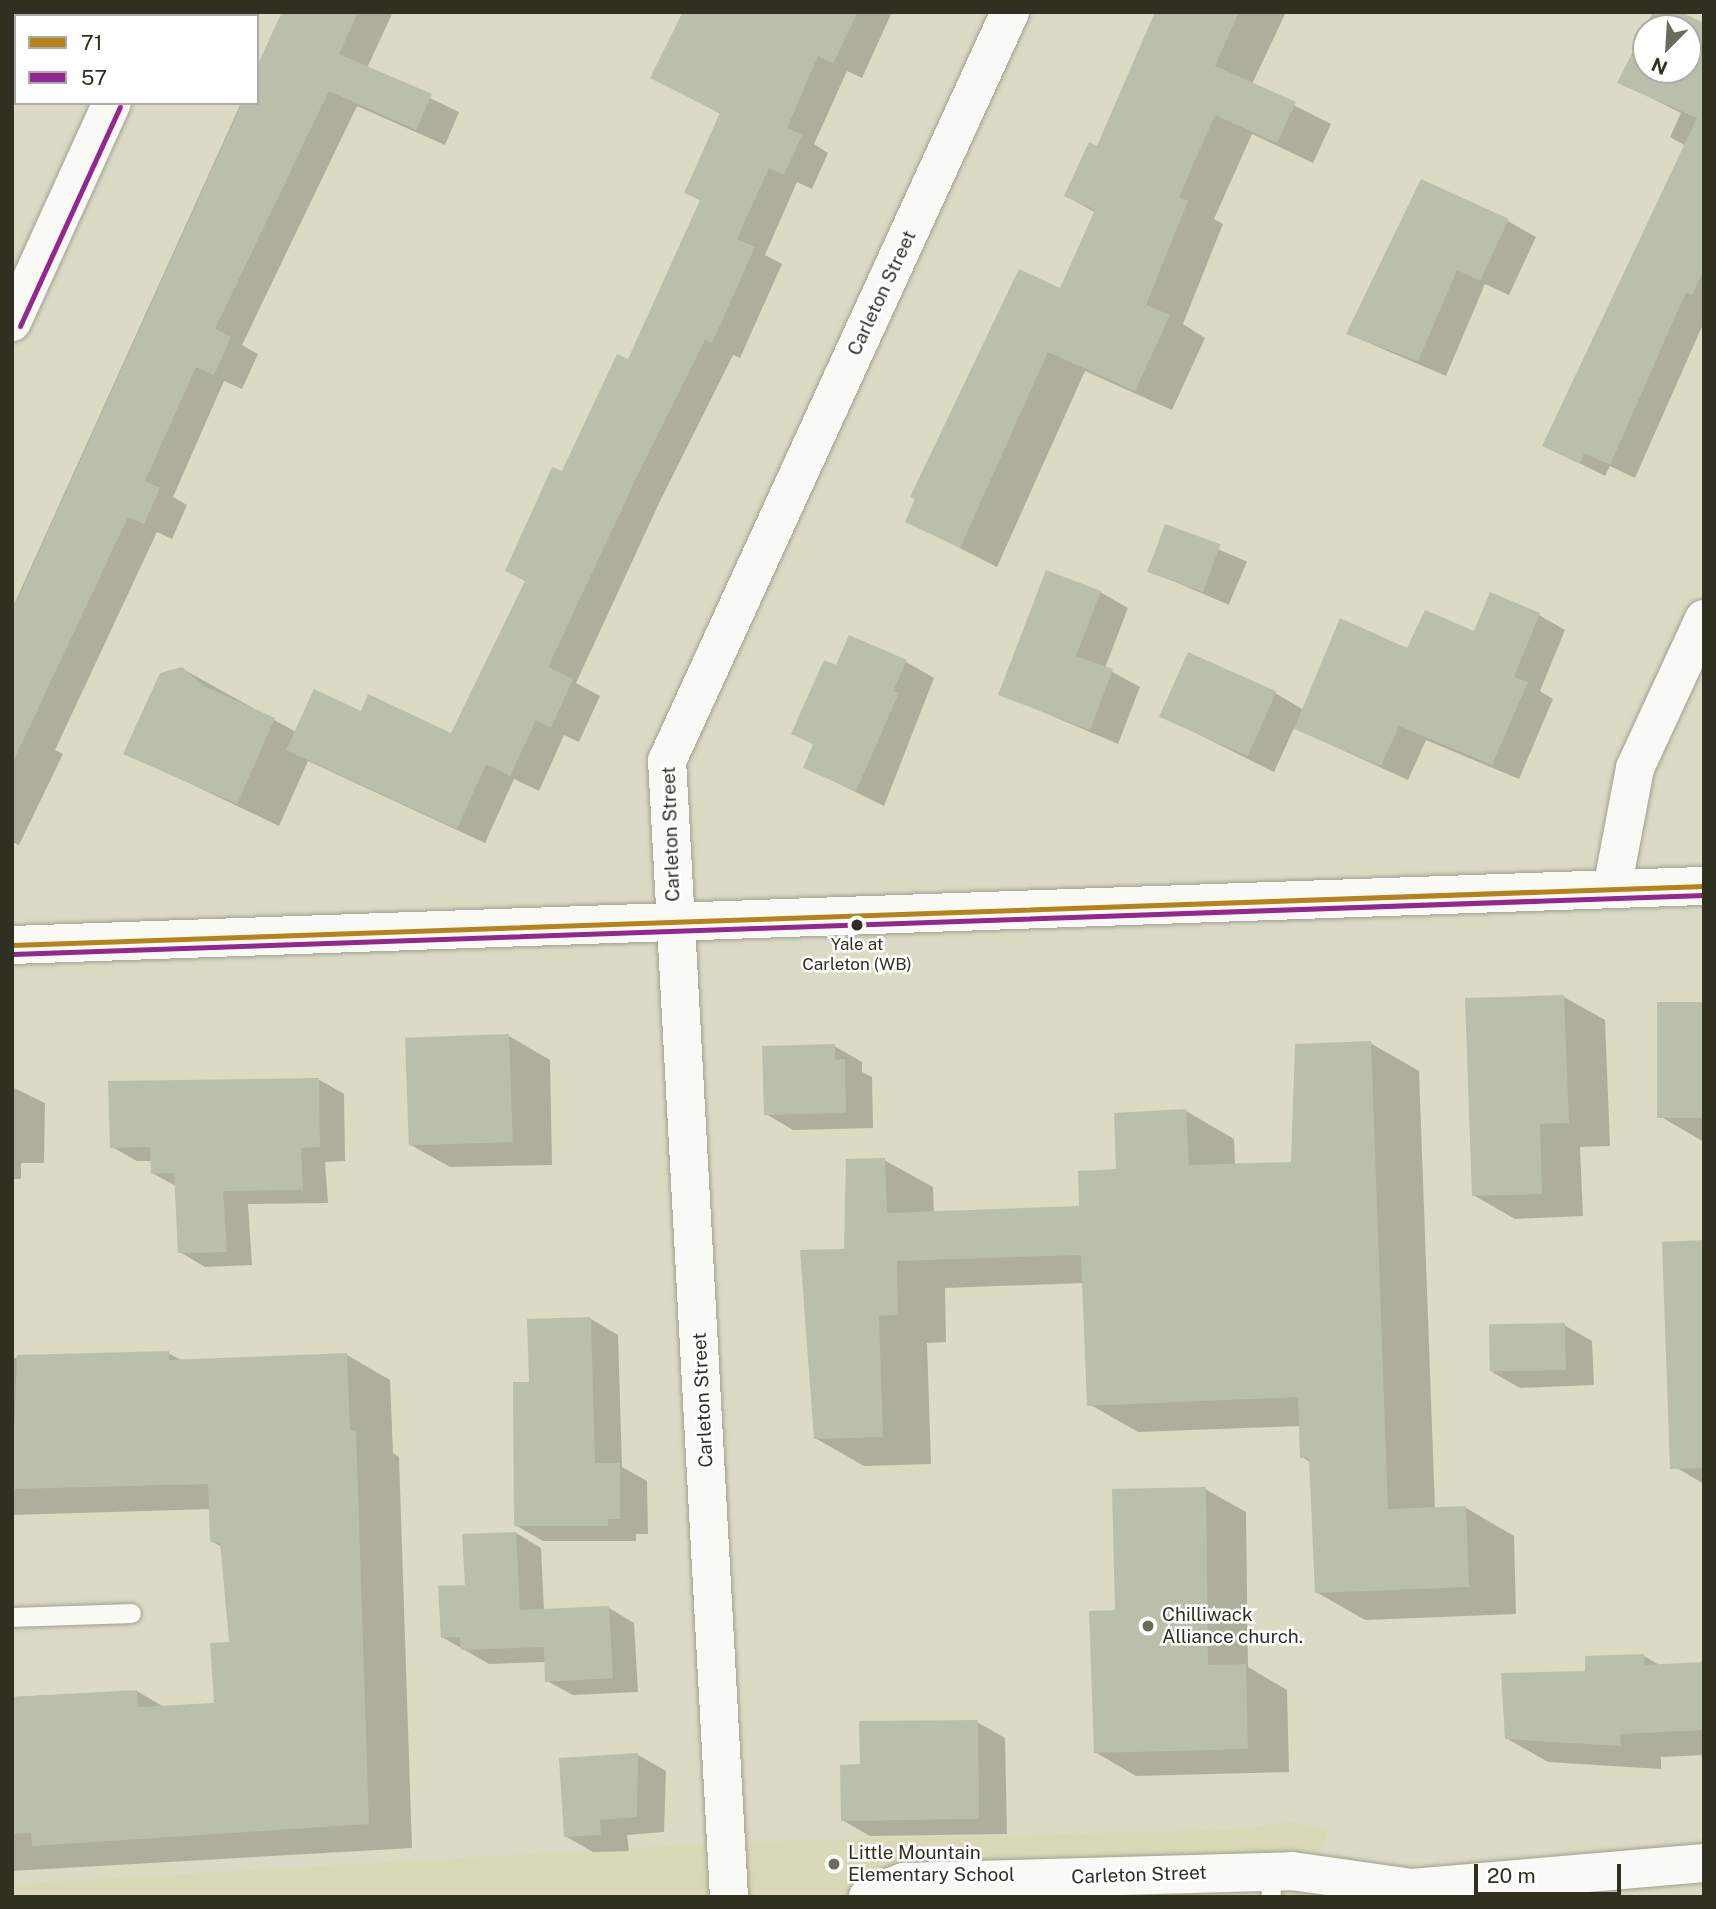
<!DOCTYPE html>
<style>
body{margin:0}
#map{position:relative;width:1716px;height:1909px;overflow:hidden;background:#dadac5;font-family:"Public Sans",sans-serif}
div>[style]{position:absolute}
.built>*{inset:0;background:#d9d9b7}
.shadow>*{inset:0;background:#0003;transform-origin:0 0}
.building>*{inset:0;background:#b9bfab;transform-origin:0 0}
.roads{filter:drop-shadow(0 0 2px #a0a090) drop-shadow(0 0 2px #a0a090)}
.service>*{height:19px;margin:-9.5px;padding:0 9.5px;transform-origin:9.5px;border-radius:9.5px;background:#f9f9f6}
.minor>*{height:38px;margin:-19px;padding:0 19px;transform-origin:19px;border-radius:19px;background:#f9f9f6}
.secondary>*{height:38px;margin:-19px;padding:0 19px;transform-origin:19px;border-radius:19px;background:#f9f9f6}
.bus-1>*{height:5px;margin:-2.5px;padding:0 2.5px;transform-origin:2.5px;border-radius:2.5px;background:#b5831a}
.bus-2>*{height:5px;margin:-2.5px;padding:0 2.5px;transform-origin:2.5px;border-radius:2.5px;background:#91278f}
.dots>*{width:19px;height:19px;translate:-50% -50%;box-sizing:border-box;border:4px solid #fff;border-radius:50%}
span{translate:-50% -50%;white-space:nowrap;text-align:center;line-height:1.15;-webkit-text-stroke:5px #fff;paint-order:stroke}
.bus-label{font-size:17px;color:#303021}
.street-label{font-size:19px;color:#303021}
.poi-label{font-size:19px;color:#303021}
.left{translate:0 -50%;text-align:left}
.frame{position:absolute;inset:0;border:14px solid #303021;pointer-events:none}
.legend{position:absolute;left:14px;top:14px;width:245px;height:91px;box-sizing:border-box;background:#fff;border:2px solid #acaca6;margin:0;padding:9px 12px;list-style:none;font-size:21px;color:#303021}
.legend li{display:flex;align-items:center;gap:14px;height:35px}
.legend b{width:35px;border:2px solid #acaca6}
.north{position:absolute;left:1632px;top:14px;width:70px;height:70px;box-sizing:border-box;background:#fff;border:2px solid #acaca6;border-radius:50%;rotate:204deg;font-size:19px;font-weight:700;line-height:28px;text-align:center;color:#303021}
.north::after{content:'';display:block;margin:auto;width:24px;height:32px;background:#6c6c5a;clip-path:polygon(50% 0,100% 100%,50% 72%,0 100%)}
.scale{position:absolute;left:1474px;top:1864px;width:147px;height:32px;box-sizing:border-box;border:4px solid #303021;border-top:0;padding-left:9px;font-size:21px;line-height:24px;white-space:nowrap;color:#303021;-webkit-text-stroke:5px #fff;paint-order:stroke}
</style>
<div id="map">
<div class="built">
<i style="clip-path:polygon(1291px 1822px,1329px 1829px,1304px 1897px,12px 1897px,12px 1884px,740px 1842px,1227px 1830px)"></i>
</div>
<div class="shadow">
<i style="clip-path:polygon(12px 12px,34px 12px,16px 16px,12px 58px)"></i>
<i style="clip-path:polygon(282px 12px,393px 12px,367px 68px,459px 112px,445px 145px,357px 106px,242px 345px,258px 354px,242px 389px,224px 381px,173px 497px,187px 505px,172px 539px,157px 532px,55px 750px,63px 754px,19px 845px,12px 842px,12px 609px,241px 103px,257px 103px)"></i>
<i style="clip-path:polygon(683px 12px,892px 12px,862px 78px,847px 71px,814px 144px,828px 153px,812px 189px,797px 182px,765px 255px,782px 264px,740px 358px,733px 355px,661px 499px,576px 683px,600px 696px,579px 742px,564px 735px,539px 791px,514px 779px,485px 843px,308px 761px,279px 826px,126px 753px,181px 668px,296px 732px,362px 713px,452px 736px,527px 582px,507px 571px,629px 361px,701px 201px,686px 192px,721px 114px,652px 77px)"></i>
<i style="clip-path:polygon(1158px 12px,1286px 12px,1252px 84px,1331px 124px,1313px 163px,1252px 134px,1214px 219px,1223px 224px,1183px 324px,1205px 338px,1172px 410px,1085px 371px,997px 567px,907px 521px,1061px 290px,1096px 213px,1066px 196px,1098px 148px)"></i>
<i style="clip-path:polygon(evenodd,1654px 12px,1704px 25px,1704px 322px,1635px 478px,1610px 466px,1605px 476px,1544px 445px,1686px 146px,1670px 137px,1681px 113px,1619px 82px,1654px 12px,1646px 28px,1688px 28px,1688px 70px,1646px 70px,1646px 28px)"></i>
<i style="clip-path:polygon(1508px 221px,1536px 237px,1509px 295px,1485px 284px,1446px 376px,1348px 334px)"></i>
<i style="left:1166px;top:527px;width:88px;height:47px;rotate:23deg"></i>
<i style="clip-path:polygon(1100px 592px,1128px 608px,1105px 668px,1140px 687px,1118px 744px,1001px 694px)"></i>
<i style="clip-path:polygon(1539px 615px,1565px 630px,1540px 691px,1553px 699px,1519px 779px,1426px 740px,1408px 780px,1294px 728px,1274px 772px,1160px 715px,1275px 693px,1304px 710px,1408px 650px)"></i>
<i style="clip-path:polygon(906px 662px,934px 678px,884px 806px,805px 767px,815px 745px,793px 733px,837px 667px)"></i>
<i style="clip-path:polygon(1564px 997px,1605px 1020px,1610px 1146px,1580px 1147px,1583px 1216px,1515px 1219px,1473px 1195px)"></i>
<i style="clip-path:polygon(1704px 1004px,1704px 1142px,1663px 1118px)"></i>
<i style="clip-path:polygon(509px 1036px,550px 1060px,552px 1165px,450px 1167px,409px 1144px)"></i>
<i style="clip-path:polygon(1370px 1043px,1419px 1071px,1435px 1509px,1466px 1508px,1514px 1536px,1516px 1614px,1365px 1620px,1316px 1592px,1311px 1463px,1302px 1457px,1301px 1426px,1138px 1432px,1089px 1404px,1084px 1283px,945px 1288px,946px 1342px,927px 1343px,931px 1464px,864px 1466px,815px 1438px,846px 1250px,884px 1160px,933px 1187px,934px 1213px,1081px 1208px,1186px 1111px,1234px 1139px,1235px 1165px,1293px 1164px)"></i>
<i style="clip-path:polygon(834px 1046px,862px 1062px,862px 1072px,872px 1077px,873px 1128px,793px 1130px,766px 1114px)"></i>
<i style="clip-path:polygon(318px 1079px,344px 1094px,345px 1161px,325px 1162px,328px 1203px,248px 1204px,252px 1265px,205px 1267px,180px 1252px,176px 1186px,152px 1173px,152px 1161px,137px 1161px,112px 1147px)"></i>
<i style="clip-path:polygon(12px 1087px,45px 1103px,44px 1163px,21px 1163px,21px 1179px,12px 1179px)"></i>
<i style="clip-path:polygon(1704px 1242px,1704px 1484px,1672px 1465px)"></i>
<i style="clip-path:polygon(591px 1319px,618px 1335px,622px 1467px,647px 1481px,648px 1534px,636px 1534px,636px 1541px,543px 1541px,515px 1525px,531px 1383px)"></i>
<i style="clip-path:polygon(1564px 1325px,1592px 1341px,1594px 1385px,1520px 1388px,1492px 1372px)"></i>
<i style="clip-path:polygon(168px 1353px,183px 1361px,347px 1355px,390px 1380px,393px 1453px,399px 1457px,412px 1848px,12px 1871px,12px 1697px,137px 1691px,164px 1707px,216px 1704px,231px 1643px,222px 1547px,211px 1541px,211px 1509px,12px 1515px,12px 1521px,12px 1358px)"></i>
<i style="clip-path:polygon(1205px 1489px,1246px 1512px,1248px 1667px,1287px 1690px,1289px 1772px,1136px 1776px,1095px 1752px,1116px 1611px)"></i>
<i style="clip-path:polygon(516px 1533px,541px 1548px,544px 1611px,609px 1608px,634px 1623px,638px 1692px,573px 1695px,547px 1681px,546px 1662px,489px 1664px,442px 1637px,467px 1587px)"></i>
<i style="clip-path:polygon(1644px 1656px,1661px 1666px,1704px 1664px,1704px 1755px,1661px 1757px,1661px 1769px,1548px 1762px,1506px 1738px)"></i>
<i style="clip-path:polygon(977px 1722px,1005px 1738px,1007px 1834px,870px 1836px,842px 1820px,862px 1766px)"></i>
<i style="clip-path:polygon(638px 1755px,666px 1771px,664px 1832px,627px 1835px,629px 1851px,593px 1852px,565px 1836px,561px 1759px)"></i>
</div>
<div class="building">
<i style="clip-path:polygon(282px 12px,358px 12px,339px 54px,432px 94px,416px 130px,329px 91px,215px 329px,231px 337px,214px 375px,196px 367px,145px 481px,160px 488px,144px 524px,128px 517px,12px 764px,12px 611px,242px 103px,257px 103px,257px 66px)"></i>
<i style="clip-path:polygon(683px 12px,858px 12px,833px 63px,818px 56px,787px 128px,802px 135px,784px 175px,769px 168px,737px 239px,755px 247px,712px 343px,705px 340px,634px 483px,548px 667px,573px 679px,551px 728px,536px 720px,510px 776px,486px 764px,457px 829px,286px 750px,314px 689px,361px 711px,368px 694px,451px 733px,525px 581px,505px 571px,552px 467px,562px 471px,617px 354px,628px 359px,700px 200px,684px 193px,720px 113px,650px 78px)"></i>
<i style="clip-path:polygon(1155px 12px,1239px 12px,1215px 66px,1296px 102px,1277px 143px,1215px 115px,1179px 197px,1188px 201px,1146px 305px,1170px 315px,1135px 391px,1048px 352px,960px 548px,905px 522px,915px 499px,910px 497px,1019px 269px,1060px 288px,1095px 210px,1064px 196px,1089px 142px,1097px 146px)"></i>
<i style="clip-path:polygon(evenodd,1653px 12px,1681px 12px,1704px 23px,1704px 270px,1692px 295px,1686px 292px,1610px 465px,1584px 453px,1580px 464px,1542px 446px,1697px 118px,1617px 83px,1653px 12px,1646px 28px,1688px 28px,1688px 70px,1646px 70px,1646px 28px)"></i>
<i style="clip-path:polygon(1421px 179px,1509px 219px,1480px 281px,1457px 270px,1418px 361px,1346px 334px)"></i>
<i style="left:1165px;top:524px;width:59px;height:51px;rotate:20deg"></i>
<i style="clip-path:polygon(1046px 570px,1101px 591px,1076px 656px,1113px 669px,1090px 730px,998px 695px)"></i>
<i style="clip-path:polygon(1490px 592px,1540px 613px,1514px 677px,1528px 682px,1492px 765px,1399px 726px,1381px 766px,1294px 729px,1340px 618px,1407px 648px,1425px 610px,1474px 631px)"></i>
<i style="clip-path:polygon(849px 635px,907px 660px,893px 691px,899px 693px,856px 791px,803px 768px,813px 744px,791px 734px,824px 660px,836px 665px)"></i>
<i style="left:1188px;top:652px;width:97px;height:71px;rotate:24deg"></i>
<i style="clip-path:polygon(182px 667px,204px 686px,275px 718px,237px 804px,123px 754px,160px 673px)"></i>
<i style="clip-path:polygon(1564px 995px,1569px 1123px,1540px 1124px,1542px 1194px,1472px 1196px,1465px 998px)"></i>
<i style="left:1704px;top:1002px;width:116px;height:47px;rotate:90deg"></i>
<i style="left:509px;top:1034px;width:108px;height:104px;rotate:88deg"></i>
<i style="clip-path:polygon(1371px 1041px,1388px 1509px,1466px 1506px,1469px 1587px,1315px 1593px,1309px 1458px,1300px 1458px,1298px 1397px,1087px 1406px,1081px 1255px,897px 1261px,898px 1315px,879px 1316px,883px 1437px,814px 1439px,800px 1250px,844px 1249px,846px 1159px,885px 1158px,887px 1213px,1079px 1206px,1078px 1171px,1116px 1169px,1114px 1113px,1186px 1109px,1189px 1165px,1291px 1162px,1295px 1044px)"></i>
<i style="clip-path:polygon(835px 1044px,835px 1060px,845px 1059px,846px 1113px,764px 1115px,762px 1046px)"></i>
<i style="clip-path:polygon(319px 1078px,320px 1147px,301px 1148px,303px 1190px,223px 1191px,227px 1252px,178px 1253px,174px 1173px,151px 1174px,150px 1147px,110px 1148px,108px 1081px)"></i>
<i style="clip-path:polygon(1704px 1240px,1704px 1468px,1670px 1469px,1662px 1242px)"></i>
<i style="clip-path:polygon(591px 1317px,595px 1463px,620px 1463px,620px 1519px,608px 1519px,608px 1526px,514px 1526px,513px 1382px,529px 1382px,527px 1319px)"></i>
<i style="left:1565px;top:1323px;width:47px;height:76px;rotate:89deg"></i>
<i style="clip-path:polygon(169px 1351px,169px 1360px,347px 1353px,350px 1430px,356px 1430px,369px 1824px,32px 1846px,31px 1833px,12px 1834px,12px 1697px,137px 1690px,138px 1707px,214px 1703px,210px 1643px,229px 1642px,220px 1542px,210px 1542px,208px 1484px,12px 1489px,17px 1355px)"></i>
<i style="clip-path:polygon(1206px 1487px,1208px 1665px,1246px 1664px,1248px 1749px,1094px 1753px,1089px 1611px,1115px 1610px,1112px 1489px)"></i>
<i style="clip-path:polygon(516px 1532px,520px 1610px,609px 1606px,613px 1678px,545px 1682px,544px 1647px,461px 1650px,460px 1637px,441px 1638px,438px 1586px,465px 1585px,462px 1534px)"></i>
<i style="clip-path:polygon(1644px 1654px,1645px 1665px,1704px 1662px,1704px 1730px,1620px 1734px,1621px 1746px,1505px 1739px,1501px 1673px,1585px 1671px,1585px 1656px)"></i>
<i style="clip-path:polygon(978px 1720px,979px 1819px,841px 1821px,840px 1765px,860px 1764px,859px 1721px)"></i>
<i style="clip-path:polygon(638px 1753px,637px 1817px,600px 1820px,601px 1835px,564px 1837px,559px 1758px)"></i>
</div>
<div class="roads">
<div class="service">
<i style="left:12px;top:1617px;width:119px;rotate:-1.9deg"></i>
<i style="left:1270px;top:1872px;width:25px;rotate:88deg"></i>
</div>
<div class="minor">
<i style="left:152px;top:16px;width:4px;rotate:-76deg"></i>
<i style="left:12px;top:322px;width:241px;rotate:-65.5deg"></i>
<i style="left:1612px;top:889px;width:123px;rotate:-79.2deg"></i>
<i style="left:1635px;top:768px;width:164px;rotate:-65.2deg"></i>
<i style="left:729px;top:1897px;width:1138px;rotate:-93.12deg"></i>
<i style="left:667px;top:761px;width:824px;rotate:-65.39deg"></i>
<i style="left:868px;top:1897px;width:39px;rotate:-23deg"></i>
<i style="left:904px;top:1882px;width:388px;rotate:-1.6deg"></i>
<i style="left:1292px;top:1871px;width:121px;rotate:8.1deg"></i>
<i style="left:1412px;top:1888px;width:293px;rotate:-4.9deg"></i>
</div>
<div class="secondary">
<i style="left:12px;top:945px;width:1693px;rotate:-2deg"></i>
</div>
</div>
<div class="bus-1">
<i style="left:12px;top:945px;width:1693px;rotate:-2deg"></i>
</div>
<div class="bus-2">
<i style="left:20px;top:326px;width:241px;rotate:-65.5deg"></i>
<i style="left:12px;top:954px;width:1693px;rotate:-2deg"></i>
</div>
<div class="dots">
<i style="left:857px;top:925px;background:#303021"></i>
<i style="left:1148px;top:1626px;background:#6c6c5a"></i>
<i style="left:834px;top:1864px;background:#6c6c5a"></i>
</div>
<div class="bus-label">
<span style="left:857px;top:955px">Yale at<br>Carleton (WB)</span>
</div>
<div class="street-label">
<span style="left:882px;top:293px;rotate:-65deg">Carleton Street</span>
<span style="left:671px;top:834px;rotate:-92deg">Carleton Street</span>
<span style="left:703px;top:1400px;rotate:-93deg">Carleton Street</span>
<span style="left:1139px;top:1875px;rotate:-2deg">Carleton Street</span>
</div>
<div class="poi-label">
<span class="left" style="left:1162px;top:1626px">Chilliwack<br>Alliance church.</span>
<span class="left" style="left:848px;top:1864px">Little Mountain<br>Elementary School</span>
</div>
<div class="frame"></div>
<ul class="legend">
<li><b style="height:9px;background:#b5831a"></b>71</li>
<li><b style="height:9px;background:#91278f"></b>57</li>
</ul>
<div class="north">N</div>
<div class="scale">20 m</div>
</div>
